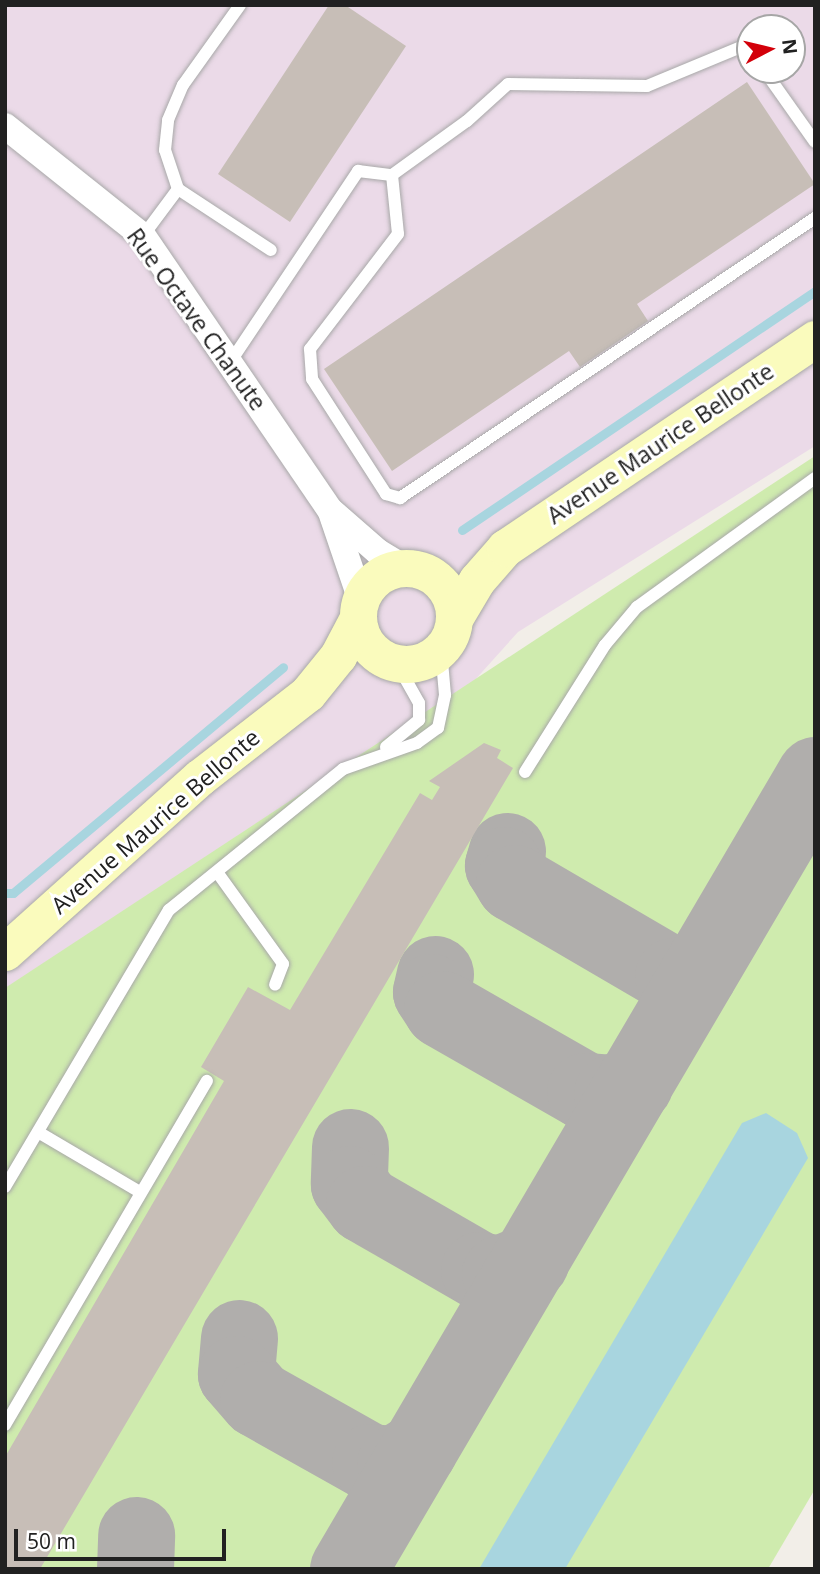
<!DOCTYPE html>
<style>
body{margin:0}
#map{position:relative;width:820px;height:1574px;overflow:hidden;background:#f2eee8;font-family:"Open Sans",sans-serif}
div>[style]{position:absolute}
.industrial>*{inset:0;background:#ebdae8}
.grass>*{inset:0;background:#cfebae}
.water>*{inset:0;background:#a8d5df}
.stream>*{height:9px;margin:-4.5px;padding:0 4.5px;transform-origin:4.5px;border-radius:4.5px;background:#a8d5df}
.taxiway>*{height:77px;margin:-38.5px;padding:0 38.5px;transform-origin:38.5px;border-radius:38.5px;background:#b0aeac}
.building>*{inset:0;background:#c7beb7}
.roads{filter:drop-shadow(0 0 2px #a8a8a8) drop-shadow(0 0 2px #a8a8a8)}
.lane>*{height:12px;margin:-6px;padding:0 6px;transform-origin:6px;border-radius:6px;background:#fff}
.street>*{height:26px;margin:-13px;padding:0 13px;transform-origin:13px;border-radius:13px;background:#fff}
.secondary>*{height:37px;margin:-18.5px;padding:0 18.5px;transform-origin:18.5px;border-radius:18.5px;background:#fafbbd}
.secondary>.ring{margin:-18.5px;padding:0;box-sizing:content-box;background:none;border:37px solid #fafbbd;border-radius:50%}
span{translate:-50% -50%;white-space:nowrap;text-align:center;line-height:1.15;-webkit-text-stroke:6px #fff;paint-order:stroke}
.street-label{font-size:23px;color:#212121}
.frame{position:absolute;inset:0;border:7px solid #212121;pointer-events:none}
.north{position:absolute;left:736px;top:14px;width:70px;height:70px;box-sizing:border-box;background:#fff;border:2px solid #a6a6a6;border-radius:50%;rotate:83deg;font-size:19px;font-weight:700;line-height:28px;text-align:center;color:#212121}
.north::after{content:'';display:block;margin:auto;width:24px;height:32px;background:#d3000a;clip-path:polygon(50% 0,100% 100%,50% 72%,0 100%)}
.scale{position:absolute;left:14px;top:1529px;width:212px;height:32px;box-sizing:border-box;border:4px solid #212121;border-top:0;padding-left:9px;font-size:21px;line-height:24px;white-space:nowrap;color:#212121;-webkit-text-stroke:5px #fff;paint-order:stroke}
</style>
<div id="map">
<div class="industrial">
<i style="clip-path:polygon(evenodd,5px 5px,815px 5px,815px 446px,518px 632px,193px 993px,5px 1398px,5px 5px,750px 28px,792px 28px,792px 70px,750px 70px,750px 28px)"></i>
</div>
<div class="grass">
<i style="clip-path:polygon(815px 456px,815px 740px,325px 1569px,5px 1569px,5px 988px)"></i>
<i style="clip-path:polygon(815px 824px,815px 1489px,768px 1569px,374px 1569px)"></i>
</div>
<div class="water">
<i style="clip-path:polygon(766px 1113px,797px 1133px,808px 1158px,565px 1569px,479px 1569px,742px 1123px)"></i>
</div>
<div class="stream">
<i style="left:462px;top:530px;width:426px;rotate:-34.1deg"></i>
<i style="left:5px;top:893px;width:8px"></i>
<i style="left:13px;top:893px;width:352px;rotate:-39.9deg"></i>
</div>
<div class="taxiway">
<i style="left:507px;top:851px;width:15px;rotate:106deg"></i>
<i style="left:503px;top:865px;width:21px;rotate:59deg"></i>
<i style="left:514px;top:883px;width:184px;rotate:30.3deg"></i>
<i style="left:673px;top:976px;width:25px;rotate:-5deg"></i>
<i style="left:435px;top:974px;width:18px;rotate:103deg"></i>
<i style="left:431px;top:992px;width:20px;rotate:57deg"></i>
<i style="left:442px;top:1009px;width:165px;rotate:29.8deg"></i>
<i style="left:585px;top:1091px;width:27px;rotate:4deg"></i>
<i style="left:612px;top:1093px;width:24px;rotate:-22deg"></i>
<i style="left:350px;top:1147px;width:37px;rotate:92deg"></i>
<i style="left:349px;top:1184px;width:25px;rotate:53deg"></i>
<i style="left:364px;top:1204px;width:133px;rotate:29.9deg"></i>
<i style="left:479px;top:1270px;width:21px;rotate:11deg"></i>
<i style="left:500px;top:1274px;width:33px;rotate:-23deg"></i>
<i style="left:239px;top:1338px;width:36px;rotate:95deg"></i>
<i style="left:236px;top:1374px;width:33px;rotate:49deg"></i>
<i style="left:258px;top:1399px;width:129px;rotate:29.4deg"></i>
<i style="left:370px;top:1462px;width:25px;rotate:5deg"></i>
<i style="left:395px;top:1464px;width:28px;rotate:-32deg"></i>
<i style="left:135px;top:1569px;width:34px;rotate:-88deg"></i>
<i style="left:348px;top:1569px;width:921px;rotate:-59.54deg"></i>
</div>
<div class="building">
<i style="clip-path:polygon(329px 5px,345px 5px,406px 46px,290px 222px,218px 174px)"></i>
<i style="clip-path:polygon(747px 82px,815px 184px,637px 304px,648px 321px,580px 367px,569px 351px,392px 471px,324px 369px)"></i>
<i style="clip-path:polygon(484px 743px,501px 750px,497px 758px,513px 768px,40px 1569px,5px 1569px,5px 1457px,224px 1081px,201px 1067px,248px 987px,290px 1010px,420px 793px,432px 800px,440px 787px,429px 781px)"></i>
</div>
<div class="roads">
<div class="lane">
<i style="left:764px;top:70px;width:88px;rotate:54.7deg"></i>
<i style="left:392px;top:175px;width:59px;rotate:84.2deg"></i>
<i style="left:398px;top:234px;width:145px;rotate:127.4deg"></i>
<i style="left:310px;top:349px;width:30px;rotate:86deg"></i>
<i style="left:312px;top:379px;width:137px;rotate:57.2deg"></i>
<i style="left:386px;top:494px;width:15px;rotate:16deg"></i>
<i style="left:400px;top:498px;width:501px;rotate:-34.01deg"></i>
<i style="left:178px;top:189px;width:41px;rotate:-108.4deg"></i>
<i style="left:165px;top:150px;width:30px;rotate:-84deg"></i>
<i style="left:168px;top:120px;width:38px;rotate:-67deg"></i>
<i style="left:183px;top:85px;width:98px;rotate:-54.5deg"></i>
<i style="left:143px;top:236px;width:59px;rotate:-53.3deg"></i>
<i style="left:178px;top:189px;width:111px;rotate:33.3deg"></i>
<i style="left:231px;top:361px;width:229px;rotate:-56.2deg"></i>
<i style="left:358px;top:171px;width:34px;rotate:7deg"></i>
<i style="left:392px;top:175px;width:92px;rotate:-35.8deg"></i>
<i style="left:467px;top:121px;width:55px;rotate:-42.1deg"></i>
<i style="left:508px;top:84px;width:139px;rotate:0.8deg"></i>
<i style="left:647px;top:86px;width:107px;rotate:-22.5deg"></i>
<i style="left:746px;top:45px;width:7px;rotate:56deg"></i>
<i style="left:386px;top:747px;width:43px;rotate:-39.3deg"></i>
<i style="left:419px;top:720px;width:17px;rotate:-90deg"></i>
<i style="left:419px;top:703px;width:45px;rotate:-119.4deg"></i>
<i style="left:525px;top:772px;width:150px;rotate:-57.8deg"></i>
<i style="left:605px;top:645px;width:50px;rotate:-49.9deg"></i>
<i style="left:637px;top:607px;width:220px;rotate:-35.9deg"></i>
<i style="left:217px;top:872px;width:113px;rotate:54.3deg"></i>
<i style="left:283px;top:964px;width:22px;rotate:111deg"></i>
<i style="left:38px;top:1132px;width:118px;rotate:30.5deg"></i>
<i style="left:5px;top:1187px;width:322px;rotate:-59.4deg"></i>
<i style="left:169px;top:910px;width:224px;rotate:-39deg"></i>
<i style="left:343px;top:769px;width:78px;rotate:-19.4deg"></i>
<i style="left:417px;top:743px;width:26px;rotate:-36deg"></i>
<i style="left:438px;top:728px;width:34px;rotate:-78deg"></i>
<i style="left:445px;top:695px;width:45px;rotate:-95.1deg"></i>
<i style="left:5px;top:1425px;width:399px;rotate:-59.6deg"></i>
</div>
<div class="street">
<i style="left:5px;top:126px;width:176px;rotate:38.6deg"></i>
<i style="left:143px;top:236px;width:332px;rotate:55.7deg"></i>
<i style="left:330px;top:510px;width:64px;rotate:41.2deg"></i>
<i style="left:378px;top:552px;width:31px;rotate:31deg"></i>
<i style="left:332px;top:515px;width:90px;rotate:71.2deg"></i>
</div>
<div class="secondary">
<i class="ring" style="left:358px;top:568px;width:59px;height:59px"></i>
<i style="left:455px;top:617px;width:43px;rotate:-59.3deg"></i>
<i style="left:477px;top:580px;width:43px;rotate:-48.8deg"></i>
<i style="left:505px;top:548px;width:374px;rotate:-34deg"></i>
<i style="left:5px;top:952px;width:261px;rotate:-41.9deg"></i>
<i style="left:199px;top:778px;width:138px;rotate:-37.9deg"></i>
<i style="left:308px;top:693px;width:48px;rotate:-51deg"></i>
<i style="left:338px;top:656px;width:43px;rotate:-62.2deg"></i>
</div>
</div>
<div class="street-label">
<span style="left:197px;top:319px;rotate:54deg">Rue Octave Chanute</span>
<span style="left:660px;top:443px;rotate:-34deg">Avenue Maurice Bellonte</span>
<span style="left:155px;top:821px;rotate:-41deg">Avenue Maurice Bellonte</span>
</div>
<div class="frame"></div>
<div class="north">N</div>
<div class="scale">50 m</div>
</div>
